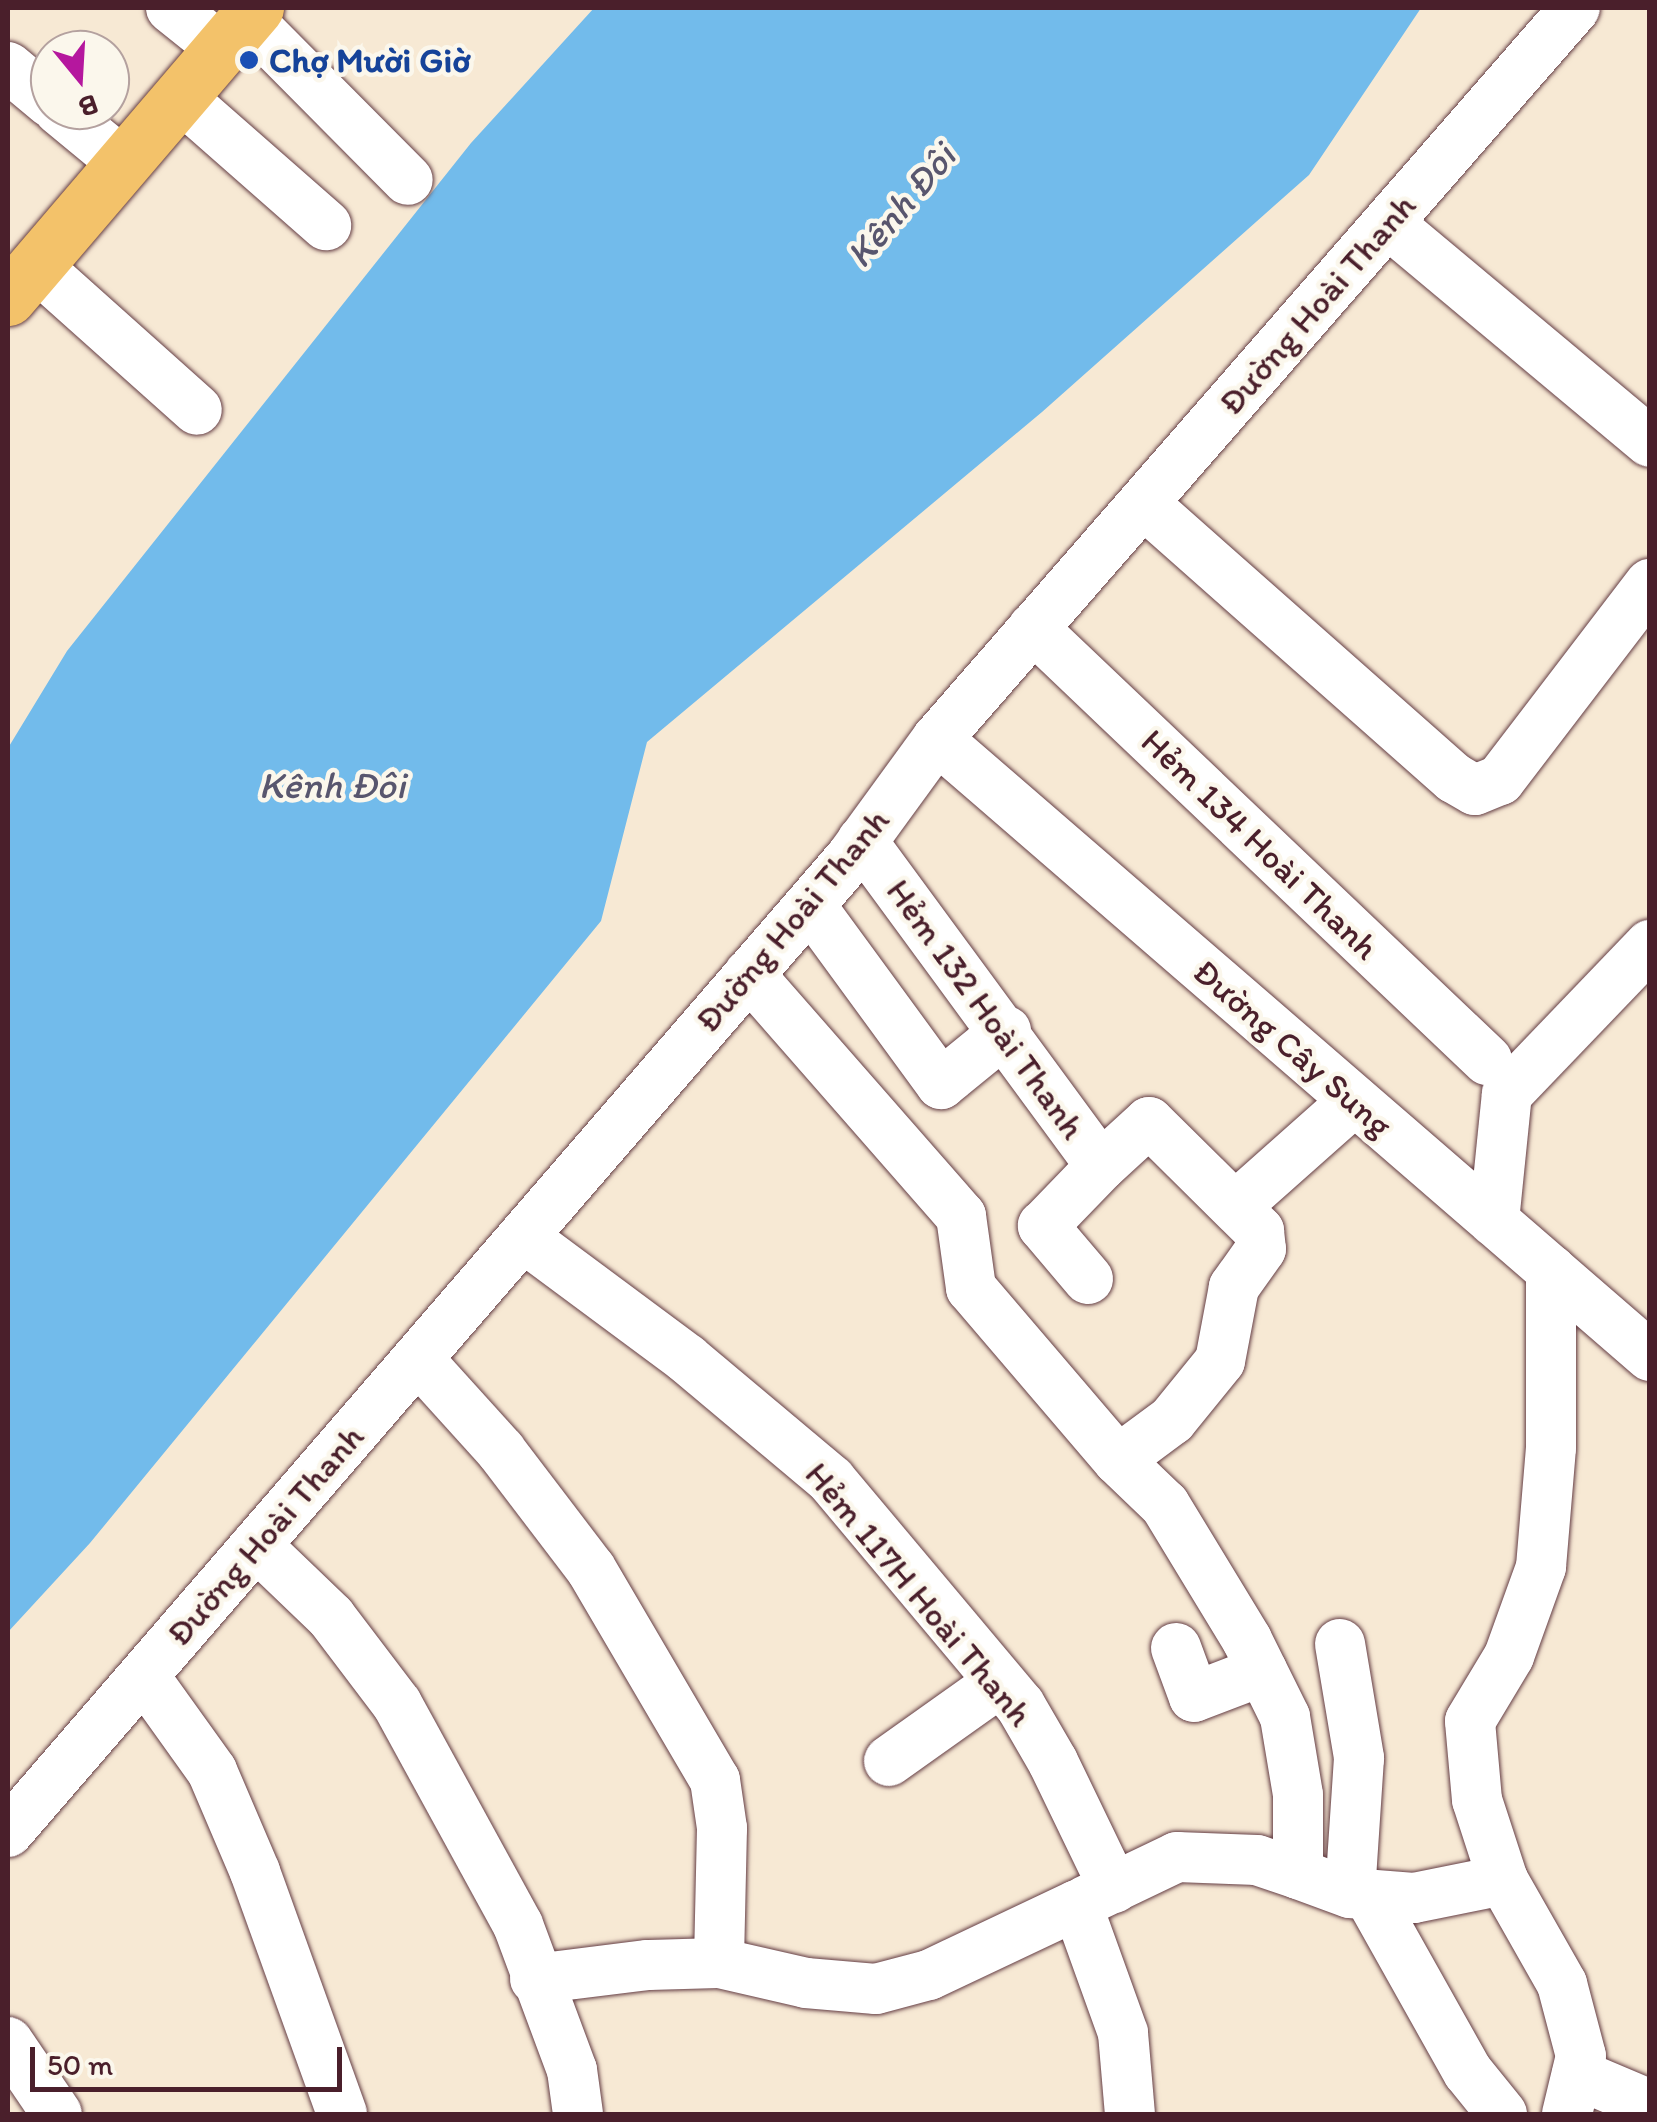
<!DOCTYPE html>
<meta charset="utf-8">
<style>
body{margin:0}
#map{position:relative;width:1657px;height:2122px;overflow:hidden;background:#f7e9d4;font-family:Itim,sans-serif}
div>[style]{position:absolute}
.water>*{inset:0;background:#72bbeb}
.roads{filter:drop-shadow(0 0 2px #643d44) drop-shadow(0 0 2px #643d44)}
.minor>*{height:50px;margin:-25px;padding:0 25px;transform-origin:25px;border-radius:25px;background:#fff}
.major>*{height:55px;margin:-27.5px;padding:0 27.5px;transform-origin:27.5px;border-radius:27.5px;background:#f3c26a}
.dots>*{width:28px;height:28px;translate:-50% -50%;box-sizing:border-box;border:5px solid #fbf7ec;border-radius:50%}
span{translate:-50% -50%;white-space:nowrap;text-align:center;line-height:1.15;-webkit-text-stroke:9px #fbf7ec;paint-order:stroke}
.transit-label{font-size:35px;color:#164399;font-weight:700}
.left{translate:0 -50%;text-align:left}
.street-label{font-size:35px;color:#4a1f2b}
.water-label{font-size:38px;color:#58566e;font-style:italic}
.frame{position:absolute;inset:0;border:10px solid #4a1f2b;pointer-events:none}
.north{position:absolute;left:30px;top:30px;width:100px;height:100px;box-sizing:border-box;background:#fbf7ec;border:2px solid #b4a19f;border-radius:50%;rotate:162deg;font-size:28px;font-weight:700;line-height:40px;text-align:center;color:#4a1f2b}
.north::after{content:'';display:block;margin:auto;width:35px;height:45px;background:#b5179e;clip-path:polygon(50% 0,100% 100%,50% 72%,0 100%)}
.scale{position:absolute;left:30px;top:2047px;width:312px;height:45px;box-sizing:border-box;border:5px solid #4a1f2b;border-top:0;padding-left:12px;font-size:30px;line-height:35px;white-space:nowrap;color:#4a1f2b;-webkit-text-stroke:8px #fbf7ec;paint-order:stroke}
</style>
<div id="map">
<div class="water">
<i style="clip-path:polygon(594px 8px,1421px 8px,1309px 175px,1042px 412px,647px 742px,601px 921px,90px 1543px,8px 1632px,8px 748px,67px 651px,471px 143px)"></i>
</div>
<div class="roads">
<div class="minor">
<i style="left:171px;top:8px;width:64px;rotate:38.7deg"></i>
<i style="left:247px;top:18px;width:228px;rotate:45.2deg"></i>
<i style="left:8px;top:67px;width:55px;rotate:39.8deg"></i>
<i style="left:179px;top:96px;width:196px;rotate:41.3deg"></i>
<i style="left:59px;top:110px;width:82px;rotate:39.5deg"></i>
<i style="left:1388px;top:223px;width:341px;rotate:39.9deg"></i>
<i style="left:35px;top:265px;width:217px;rotate:41.8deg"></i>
<i style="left:1143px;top:503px;width:415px;rotate:41.5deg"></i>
<i style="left:1454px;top:778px;width:24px;rotate:30deg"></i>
<i style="left:1475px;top:790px;width:27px;rotate:-22deg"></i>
<i style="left:1500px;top:780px;width:247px;rotate:-52.6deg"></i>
<i style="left:1033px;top:628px;width:627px;rotate:43.58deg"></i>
<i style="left:937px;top:739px;width:943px;rotate:40.87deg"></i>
<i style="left:862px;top:841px;width:403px;rotate:53.7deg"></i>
<i style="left:1101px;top:1166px;width:65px;rotate:-42.5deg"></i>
<i style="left:1149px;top:1122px;width:155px;rotate:44.7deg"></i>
<i style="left:1259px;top:1231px;width:18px;rotate:84deg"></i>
<i style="left:1261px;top:1249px;width:47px;rotate:125.4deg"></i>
<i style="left:1234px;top:1287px;width:75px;rotate:100.7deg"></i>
<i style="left:1220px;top:1361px;width:76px;rotate:129.1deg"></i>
<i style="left:1172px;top:1420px;width:67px;rotate:143.5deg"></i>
<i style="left:1118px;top:1460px;width:65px;rotate:43.8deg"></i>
<i style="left:1165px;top:1505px;width:158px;rotate:58.7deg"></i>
<i style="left:1247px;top:1640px;width:86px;rotate:63.7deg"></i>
<i style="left:1285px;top:1717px;width:79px;rotate:80.5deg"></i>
<i style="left:1298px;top:1795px;width:79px;rotate:90deg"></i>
<i style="left:1298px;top:1874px;width:55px;rotate:20.1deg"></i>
<i style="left:1350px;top:1893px;width:64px;rotate:4.5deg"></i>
<i style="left:1414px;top:1898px;width:91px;rotate:-11.4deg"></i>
<i style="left:1503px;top:1880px;width:84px;rotate:-108deg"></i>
<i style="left:1477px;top:1800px;width:79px;rotate:-95.1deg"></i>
<i style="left:1470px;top:1721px;width:76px;rotate:-59deg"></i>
<i style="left:1509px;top:1656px;width:95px;rotate:-70.2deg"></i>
<i style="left:1541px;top:1567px;width:119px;rotate:-85.2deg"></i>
<i style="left:1551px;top:1448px;width:178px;rotate:-90deg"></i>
<i style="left:810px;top:905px;width:222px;rotate:53.8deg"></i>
<i style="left:941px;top:1084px;width:84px;rotate:-39.2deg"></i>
<i style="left:749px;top:974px;width:322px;rotate:48.8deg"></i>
<i style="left:961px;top:1216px;width:73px;rotate:82.1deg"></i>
<i style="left:971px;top:1288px;width:226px;rotate:49.5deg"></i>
<i style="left:1237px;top:1205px;width:157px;rotate:-41.6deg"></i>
<i style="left:1494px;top:1221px;width:128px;rotate:-84.2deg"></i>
<i style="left:1507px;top:1094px;width:207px;rotate:-46.2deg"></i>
<i style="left:523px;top:1237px;width:204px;rotate:36.6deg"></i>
<i style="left:687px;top:1359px;width:188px;rotate:40deg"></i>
<i style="left:831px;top:1480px;width:294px;rotate:50deg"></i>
<i style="left:1020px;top:1705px;width:66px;rotate:59.9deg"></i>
<i style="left:1053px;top:1762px;width:140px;rotate:64.2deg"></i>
<i style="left:1088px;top:1279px;width:70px;rotate:-130.3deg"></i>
<i style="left:1043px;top:1226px;width:83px;rotate:-46deg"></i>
<i style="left:418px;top:1359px;width:124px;rotate:47.9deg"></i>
<i style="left:501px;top:1451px;width:148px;rotate:52.7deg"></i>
<i style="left:591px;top:1569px;width:245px;rotate:59.6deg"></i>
<i style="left:715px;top:1780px;width:49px;rotate:81.7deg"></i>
<i style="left:722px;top:1828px;width:135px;rotate:91.3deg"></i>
<i style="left:719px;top:1963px;width:89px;rotate:12.9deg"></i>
<i style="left:806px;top:1983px;width:70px;rotate:4.9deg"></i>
<i style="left:876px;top:1989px;width:55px;rotate:-14.8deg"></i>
<i style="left:929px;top:1975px;width:164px;rotate:-25.3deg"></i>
<i style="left:1077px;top:1905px;width:136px;rotate:70.2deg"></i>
<i style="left:1123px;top:2033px;width:81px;rotate:85.1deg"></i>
<i style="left:256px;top:1545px;width:104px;rotate:43.8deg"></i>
<i style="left:331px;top:1617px;width:109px;rotate:52.8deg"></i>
<i style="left:397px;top:1704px;width:252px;rotate:61.3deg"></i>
<i style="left:518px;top:1925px;width:155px;rotate:69.6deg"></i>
<i style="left:572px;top:2070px;width:44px;rotate:82.2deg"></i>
<i style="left:1340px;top:1644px;width:116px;rotate:80.5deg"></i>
<i style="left:1359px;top:1758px;width:135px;rotate:93.8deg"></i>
<i style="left:1176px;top:1648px;width:52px;rotate:69.8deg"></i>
<i style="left:1194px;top:1697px;width:73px;rotate:-20.9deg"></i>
<i style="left:144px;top:1676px;width:117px;rotate:54.4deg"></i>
<i style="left:212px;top:1771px;width:110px;rotate:66.9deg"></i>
<i style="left:255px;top:1872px;width:257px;rotate:70.2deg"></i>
<i style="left:889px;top:1761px;width:136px;rotate:-35.4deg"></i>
<i style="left:8px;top:1832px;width:1289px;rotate:-49.15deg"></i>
<i style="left:851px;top:857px;width:146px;rotate:-53.9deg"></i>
<i style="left:937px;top:739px;width:970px;rotate:-48.89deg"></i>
<i style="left:1503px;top:1880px;width:120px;rotate:60.4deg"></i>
<i style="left:1562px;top:1984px;width:74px;rotate:75.2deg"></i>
<i style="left:1581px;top:2056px;width:60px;rotate:103.6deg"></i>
<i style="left:1368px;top:1894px;width:204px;rotate:60.7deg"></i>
<i style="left:1468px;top:2072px;width:54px;rotate:51deg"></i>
<i style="left:1085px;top:1901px;width:102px;rotate:-25.6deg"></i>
<i style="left:1177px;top:1857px;width:80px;rotate:2.1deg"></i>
<i style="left:1257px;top:1860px;width:43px;rotate:18.9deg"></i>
<i style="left:535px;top:1979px;width:114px;rotate:-7.1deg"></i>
<i style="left:648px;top:1965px;width:71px;rotate:-1.6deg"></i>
<i style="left:8px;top:2042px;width:87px;rotate:55.8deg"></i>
<i style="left:1577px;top:2074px;width:79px;rotate:23deg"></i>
</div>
<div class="major">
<i style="left:8px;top:298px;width:382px;rotate:-49.5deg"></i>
</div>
</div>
<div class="dots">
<i style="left:249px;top:60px;background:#1a4fb4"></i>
</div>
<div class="transit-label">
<span class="left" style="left:269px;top:60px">Chợ Mười Giờ</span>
</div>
<div class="street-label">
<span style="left:1317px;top:304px;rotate:-49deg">Đường Hoài Thanh</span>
<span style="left:1260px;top:844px;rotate:44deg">Hẻm 134 Hoài Thanh</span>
<span style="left:792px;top:920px;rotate:-50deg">Đường Hoài Thanh</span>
<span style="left:986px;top:1009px;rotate:54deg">Hẻm 132 Hoài Thanh</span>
<span style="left:1293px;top:1048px;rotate:41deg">Đường Cây Sung</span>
<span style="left:265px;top:1535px;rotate:-49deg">Đường Hoài Thanh</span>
<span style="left:919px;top:1594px;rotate:50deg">Hẻm 117H Hoài Thanh</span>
</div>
<div class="water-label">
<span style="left:901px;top:206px;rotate:-50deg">Kênh Đôi</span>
<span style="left:332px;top:786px">Kênh Đôi</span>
</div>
<div class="frame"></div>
<div class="north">B</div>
<div class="scale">50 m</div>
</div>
